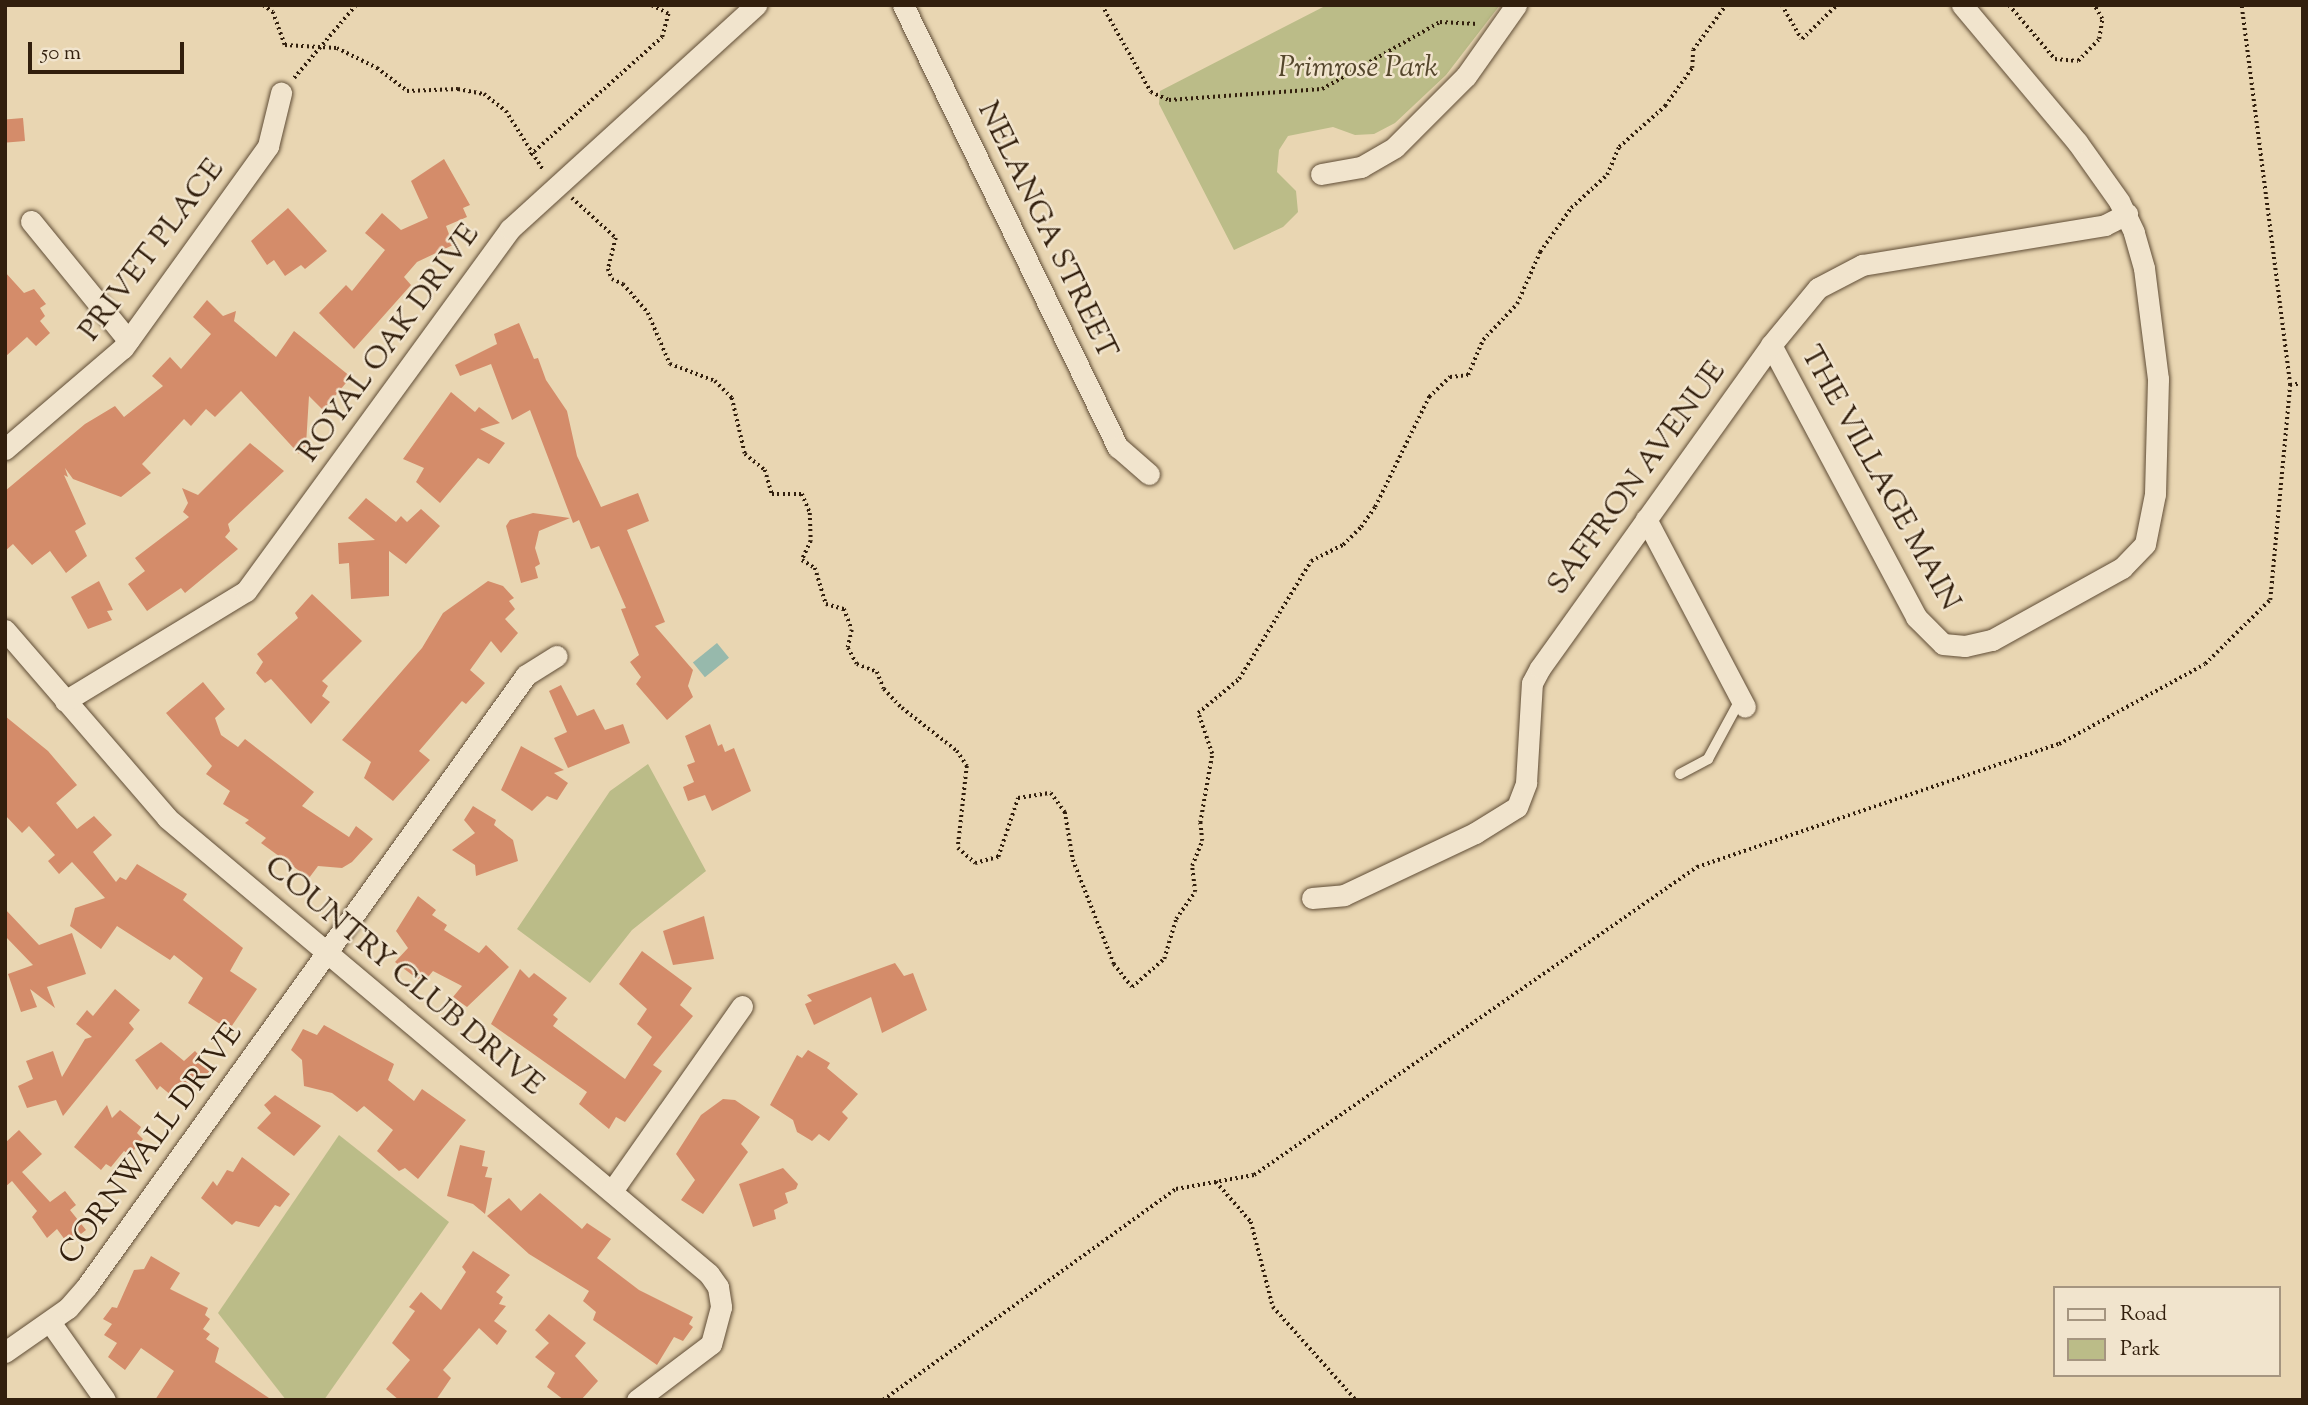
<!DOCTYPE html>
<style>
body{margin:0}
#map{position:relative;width:2308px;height:1405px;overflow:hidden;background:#e9d6b2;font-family:"Sorts Mill Goudy",serif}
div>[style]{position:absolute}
.green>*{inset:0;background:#bbbc88}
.water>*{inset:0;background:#97b9ac;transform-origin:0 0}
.building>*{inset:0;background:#d48c6a;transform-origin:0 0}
.path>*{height:3.5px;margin-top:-1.75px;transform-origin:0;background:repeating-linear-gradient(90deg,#321f0d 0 2px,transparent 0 5.5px)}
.roads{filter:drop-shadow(0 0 2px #604d36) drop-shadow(0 0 2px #604d36)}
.lane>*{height:10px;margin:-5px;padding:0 5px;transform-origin:5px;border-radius:5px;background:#f1e4cd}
.street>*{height:21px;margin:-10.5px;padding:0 10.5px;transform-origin:10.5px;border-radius:10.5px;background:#f1e4cd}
span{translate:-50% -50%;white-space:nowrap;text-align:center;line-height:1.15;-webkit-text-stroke:5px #f1e4cd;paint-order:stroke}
.park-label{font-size:30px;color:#54462c;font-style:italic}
.street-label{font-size:30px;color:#321f0d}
.frame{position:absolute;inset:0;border:7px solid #321f0d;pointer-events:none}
.legend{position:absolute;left:2053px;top:1286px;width:228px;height:91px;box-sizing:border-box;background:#f1e4cd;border:2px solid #a59580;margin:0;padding:9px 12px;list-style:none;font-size:21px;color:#321f0d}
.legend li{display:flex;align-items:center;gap:14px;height:35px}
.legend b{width:35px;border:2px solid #a59580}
.scale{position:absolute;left:28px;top:42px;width:156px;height:32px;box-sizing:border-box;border:4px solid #321f0d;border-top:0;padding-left:9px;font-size:21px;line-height:24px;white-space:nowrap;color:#321f0d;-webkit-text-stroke:5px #f1e4cd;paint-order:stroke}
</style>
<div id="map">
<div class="green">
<i style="clip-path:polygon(1327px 5px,1500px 5px,1446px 75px,1395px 123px,1374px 134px,1355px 135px,1333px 127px,1288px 136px,1279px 150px,1277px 172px,1296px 191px,1298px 212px,1283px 227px,1234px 250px,1159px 104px,1160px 91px)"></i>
<i style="clip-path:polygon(648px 764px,706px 871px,632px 930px,590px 983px,517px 929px,610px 791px)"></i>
<i style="clip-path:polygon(339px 1135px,449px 1222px,324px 1400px,286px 1400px,218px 1313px)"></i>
</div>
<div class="water">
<i style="left:717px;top:643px;width:19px;height:31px;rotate:51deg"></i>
</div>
<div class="building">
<i style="left:23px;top:118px;width:23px;height:18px;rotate:85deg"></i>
<i style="clip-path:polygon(444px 159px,470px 205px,463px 208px,467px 217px,446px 226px,453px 245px,417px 262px,404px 277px,411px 285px,354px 349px,319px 313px,346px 285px,352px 291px,385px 250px,365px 233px,382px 213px,401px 230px,428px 218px,411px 181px)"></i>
<i style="clip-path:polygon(288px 208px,327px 251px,305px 269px,301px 265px,285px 276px,274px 260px,267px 265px,251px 241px)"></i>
<i style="clip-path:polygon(5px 272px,24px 293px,34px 289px,46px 304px,40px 308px,45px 316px,40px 321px,50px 333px,36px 346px,27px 337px,5px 357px)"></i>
<i style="clip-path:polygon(207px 300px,223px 316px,236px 311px,234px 321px,276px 357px,294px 331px,351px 377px,323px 410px,309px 396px,306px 445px,299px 454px,241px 391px,215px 417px,206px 409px,191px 426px,184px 419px,142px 464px,151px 473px,121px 497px,73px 479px,65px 468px,68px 477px,64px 475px,86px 524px,75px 531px,87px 556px,66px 573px,50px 551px,32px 565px,13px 544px,5px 551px,5px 491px,85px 424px,115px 406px,124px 417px,163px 386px,152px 376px,170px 357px,181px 369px,211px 334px,193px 317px)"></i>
<i style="clip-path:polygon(519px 323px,534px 359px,538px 358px,546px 380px,567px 411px,577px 456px,601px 507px,638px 493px,649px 521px,627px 530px,665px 622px,655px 626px,693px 670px,688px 686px,693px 697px,667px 720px,636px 684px,641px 677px,630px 662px,639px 655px,621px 609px,626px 608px,599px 546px,591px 549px,579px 520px,573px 523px,530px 410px,512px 420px,491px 364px,460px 376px,455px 365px,497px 344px,494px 334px)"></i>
<i style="clip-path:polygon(451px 392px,475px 412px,479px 407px,500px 423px,480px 429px,505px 443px,489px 464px,478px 458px,440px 503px,416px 482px,424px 468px,403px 459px)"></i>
<i style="clip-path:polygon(250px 443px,284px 471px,228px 524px,230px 531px,225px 537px,238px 549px,185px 593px,181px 588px,147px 611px,128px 584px,145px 571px,135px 558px,189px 517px,183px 512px,188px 503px,182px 488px,198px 495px)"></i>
<i style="clip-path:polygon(366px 498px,396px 522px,401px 516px,407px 522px,421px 509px,440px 526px,406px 564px,389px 551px,389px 596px,351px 599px,349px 563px,339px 564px,338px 543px,375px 540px,348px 518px)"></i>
<i style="clip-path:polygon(533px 513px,570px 518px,539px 531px,535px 548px,540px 564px,535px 567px,538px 578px,521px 583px,506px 526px,510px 520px)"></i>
<i style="clip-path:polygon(99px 581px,113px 610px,107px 611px,112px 620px,88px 629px,71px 597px)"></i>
<i style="clip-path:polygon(488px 581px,503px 586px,514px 598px,509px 601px,515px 609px,505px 619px,518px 633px,501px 653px,491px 641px,470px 670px,485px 683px,466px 704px,462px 701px,419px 751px,430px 760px,393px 801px,364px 778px,371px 762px,342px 740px,422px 648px,443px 613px)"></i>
<i style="clip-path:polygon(312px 594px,362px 641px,322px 681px,328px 686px,322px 696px,330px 702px,311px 724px,271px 679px,265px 683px,256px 673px,263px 662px,257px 654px,298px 618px,295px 613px)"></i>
<i style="clip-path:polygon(203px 682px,225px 709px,215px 718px,221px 735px,238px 747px,245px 739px,314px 792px,302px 806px,349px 837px,356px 826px,373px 839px,352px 862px,342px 868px,318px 866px,309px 878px,261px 843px,266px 838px,245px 823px,249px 820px,223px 804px,230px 791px,206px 774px,212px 766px,166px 713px)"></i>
<i style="clip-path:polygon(561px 685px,577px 716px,594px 709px,605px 730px,623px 724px,630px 743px,568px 768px,554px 738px,567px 732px,549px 691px)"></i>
<i style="clip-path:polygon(5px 716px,48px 751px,77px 785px,56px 803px,77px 829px,94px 816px,112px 835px,93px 852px,116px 882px,120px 877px,126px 880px,137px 864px,187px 894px,183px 900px,243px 948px,230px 971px,257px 989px,229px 1030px,188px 1003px,203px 978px,174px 955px,170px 960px,117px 926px,101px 949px,70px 926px,75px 908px,105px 898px,72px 862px,59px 874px,48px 861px,55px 855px,29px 826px,22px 833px,5px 815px)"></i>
<i style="clip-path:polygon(710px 724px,718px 746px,722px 744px,725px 752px,734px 748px,751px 791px,712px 811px,705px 795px,688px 801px,683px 787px,694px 782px,687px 765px,695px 762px,685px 736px)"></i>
<i style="clip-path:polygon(521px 746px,564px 770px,554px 773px,568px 783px,557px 800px,547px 796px,532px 811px,501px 790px)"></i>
<i style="clip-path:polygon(473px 806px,496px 820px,494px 825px,513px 840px,518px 861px,476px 876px,475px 865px,452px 850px,475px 833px,464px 820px)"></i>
<i style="clip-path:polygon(418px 896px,436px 910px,432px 915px,447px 925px,444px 930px,479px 953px,486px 945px,509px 967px,467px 1007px,453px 997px,462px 986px,433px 971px,423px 983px,395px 962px,408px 948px,396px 931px)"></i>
<i style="clip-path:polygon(5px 909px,39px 945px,72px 933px,86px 974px,47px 987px,55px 1008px,30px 989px,37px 1007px,21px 1012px,8px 974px,33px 965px,5px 936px)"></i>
<i style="clip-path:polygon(704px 916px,714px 959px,673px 965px,663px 931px)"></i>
<i style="clip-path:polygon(642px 951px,692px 988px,680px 1005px,693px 1016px,653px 1065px,662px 1071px,625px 1122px,616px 1117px,609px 1129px,579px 1104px,587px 1092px,491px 1024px,520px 969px,529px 978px,534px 973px,567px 998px,553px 1015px,558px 1019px,553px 1026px,625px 1079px,652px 1037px,637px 1024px,647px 1009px,619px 984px)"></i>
<i style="clip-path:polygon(895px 963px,904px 976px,913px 973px,927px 1010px,882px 1033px,871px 997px,814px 1025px,805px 1004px,812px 1001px,807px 995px)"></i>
<i style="clip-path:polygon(115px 989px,140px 1010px,129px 1023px,134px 1029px,63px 1116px,56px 1100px,27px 1108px,18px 1086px,33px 1079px,26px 1061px,53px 1051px,62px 1077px,85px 1039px,92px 1037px,76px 1024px,87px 1010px,93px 1016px)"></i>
<i style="clip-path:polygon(324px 1025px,394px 1064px,388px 1080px,414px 1101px,422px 1089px,466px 1120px,418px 1179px,405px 1168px,399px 1171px,377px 1151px,393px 1130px,364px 1106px,357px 1112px,332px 1093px,304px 1086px,302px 1060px,291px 1050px,303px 1029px,317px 1035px)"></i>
<i style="clip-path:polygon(161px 1042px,184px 1061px,195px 1051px,212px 1069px,190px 1090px,182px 1087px,172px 1096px,160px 1086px,157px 1090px,135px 1060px)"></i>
<i style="clip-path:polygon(808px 1050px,830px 1063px,827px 1068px,858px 1094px,842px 1112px,848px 1118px,829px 1141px,819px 1134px,812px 1141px,797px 1132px,793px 1120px,770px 1105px,797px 1055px,802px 1058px)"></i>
<i style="clip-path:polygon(275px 1095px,321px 1126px,294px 1156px,257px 1128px,271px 1113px,264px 1105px)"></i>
<i style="clip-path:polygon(723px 1099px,735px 1100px,760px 1117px,741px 1144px,748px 1152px,703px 1214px,681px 1200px,695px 1180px,676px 1154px,701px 1115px)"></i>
<i style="clip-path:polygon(107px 1105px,112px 1118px,120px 1110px,141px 1127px,137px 1133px,143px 1139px,130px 1155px,124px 1151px,111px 1167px,106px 1164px,101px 1170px,74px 1147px)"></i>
<i style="clip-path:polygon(19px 1130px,42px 1154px,22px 1172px,50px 1202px,65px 1191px,76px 1205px,70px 1210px,86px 1230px,68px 1244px,57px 1229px,47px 1238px,32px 1217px,37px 1211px,12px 1181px,5px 1187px,5px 1143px)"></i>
<i style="clip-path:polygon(460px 1145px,485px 1151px,482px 1166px,488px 1167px,485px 1177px,492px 1178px,485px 1214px,473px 1204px,447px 1196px)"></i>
<i style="clip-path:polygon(242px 1157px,290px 1194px,280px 1207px,275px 1205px,259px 1227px,236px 1221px,232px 1225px,201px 1198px,213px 1181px,217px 1186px,227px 1170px,233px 1172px)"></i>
<i style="clip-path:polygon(783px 1168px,798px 1184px,796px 1189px,785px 1193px,788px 1203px,774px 1210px,776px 1219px,753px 1227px,739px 1184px)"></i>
<i style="clip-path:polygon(540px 1193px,582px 1229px,587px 1223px,611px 1239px,597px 1258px,639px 1290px,693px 1317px,689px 1324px,693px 1327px,683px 1341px,674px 1337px,657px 1365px,593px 1320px,596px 1312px,583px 1301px,589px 1291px,529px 1254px,487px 1216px,509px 1198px,521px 1211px)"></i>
<i style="clip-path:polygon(473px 1251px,510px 1275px,496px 1292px,503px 1297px,499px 1304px,506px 1306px,494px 1321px,507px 1331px,497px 1345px,479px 1328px,443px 1370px,451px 1378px,436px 1400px,399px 1400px,386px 1389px,410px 1360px,392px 1343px,415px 1311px,409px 1307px,421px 1292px,441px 1310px,466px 1272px,462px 1267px)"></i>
<i style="clip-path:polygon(151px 1256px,180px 1273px,170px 1289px,208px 1308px,205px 1315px,210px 1319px,203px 1329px,210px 1334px,206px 1339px,219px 1348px,215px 1362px,272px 1400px,155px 1400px,174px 1371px,141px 1348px,125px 1370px,108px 1357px,117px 1343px,104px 1335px,112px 1324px,103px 1319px,112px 1307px,117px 1308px,134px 1270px,144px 1269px)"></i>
<i style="clip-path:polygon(549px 1314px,586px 1343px,575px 1356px,598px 1381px,581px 1400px,564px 1400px,547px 1387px,555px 1373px,535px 1357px,549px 1343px,535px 1330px)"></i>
</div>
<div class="path">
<i style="left:263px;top:5px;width:12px;rotate:35deg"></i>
<i style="left:273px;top:12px;width:35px;rotate:70deg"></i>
<i style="left:285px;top:45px;width:52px;rotate:3.3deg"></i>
<i style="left:337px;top:48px;width:45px;rotate:26.6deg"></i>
<i style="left:377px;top:68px;width:38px;rotate:37deg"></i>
<i style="left:407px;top:91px;width:51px;rotate:-2.2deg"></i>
<i style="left:458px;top:89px;width:26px;rotate:11deg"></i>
<i style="left:484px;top:94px;width:28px;rotate:38deg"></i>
<i style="left:506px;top:111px;width:71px;rotate:57.7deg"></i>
<i style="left:1102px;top:5px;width:100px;rotate:60.6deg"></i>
<i style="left:1151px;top:92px;width:20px;rotate:24deg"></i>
<i style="left:1169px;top:100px;width:153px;rotate:-4.1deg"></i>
<i style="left:1322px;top:89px;width:136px;rotate:-29.6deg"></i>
<i style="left:1440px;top:22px;width:38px;rotate:3deg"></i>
<i style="left:1782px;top:5px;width:39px;rotate:60deg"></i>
<i style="left:1802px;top:39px;width:49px;rotate:-44.2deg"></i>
<i style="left:2009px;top:5px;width:71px;rotate:49.6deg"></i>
<i style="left:2055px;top:59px;width:23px;rotate:5deg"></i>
<i style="left:2078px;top:61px;width:30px;rotate:-46deg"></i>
<i style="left:2099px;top:39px;width:20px;rotate:-81deg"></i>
<i style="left:2102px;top:19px;width:16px;rotate:-120deg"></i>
<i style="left:294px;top:78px;width:96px;rotate:-49.7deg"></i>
<i style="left:530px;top:155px;width:177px;rotate:-41.8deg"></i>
<i style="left:662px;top:37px;width:24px;rotate:-75deg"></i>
<i style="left:668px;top:14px;width:20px;rotate:-153deg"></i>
<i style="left:572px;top:198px;width:59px;rotate:42.3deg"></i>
<i style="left:616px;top:238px;width:32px;rotate:104deg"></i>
<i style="left:608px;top:269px;width:11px;rotate:68deg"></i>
<i style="left:612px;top:279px;width:12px;rotate:24deg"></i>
<i style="left:623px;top:284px;width:38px;rotate:49deg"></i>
<i style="left:648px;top:313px;width:56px;rotate:66.7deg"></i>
<i style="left:670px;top:364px;width:48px;rotate:20.7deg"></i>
<i style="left:715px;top:381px;width:24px;rotate:45deg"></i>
<i style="left:732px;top:398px;width:57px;rotate:76.9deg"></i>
<i style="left:745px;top:454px;width:26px;rotate:39deg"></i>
<i style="left:765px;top:470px;width:25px;rotate:74deg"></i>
<i style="left:772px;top:494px;width:30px"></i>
<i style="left:802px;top:494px;width:21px;rotate:67deg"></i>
<i style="left:810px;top:513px;width:28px;rotate:88deg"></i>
<i style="left:811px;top:541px;width:21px;rotate:115deg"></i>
<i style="left:802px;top:560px;width:15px;rotate:32deg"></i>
<i style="left:815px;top:568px;width:38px;rotate:73deg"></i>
<i style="left:826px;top:604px;width:19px;rotate:16deg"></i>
<i style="left:844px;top:609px;width:22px;rotate:69deg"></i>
<i style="left:852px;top:630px;width:18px;rotate:103deg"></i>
<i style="left:848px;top:648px;width:18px;rotate:61deg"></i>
<i style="left:857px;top:664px;width:22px;rotate:22deg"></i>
<i style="left:877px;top:672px;width:18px;rotate:68deg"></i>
<i style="left:884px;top:689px;width:26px;rotate:47deg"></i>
<i style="left:902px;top:708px;width:70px;rotate:38deg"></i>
<i style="left:957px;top:751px;width:18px;rotate:56deg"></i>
<i style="left:967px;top:766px;width:82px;rotate:96.3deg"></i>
<i style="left:958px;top:848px;width:23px;rotate:41deg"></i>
<i style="left:975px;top:863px;width:24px;rotate:-15deg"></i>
<i style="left:998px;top:857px;width:62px;rotate:-71.3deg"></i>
<i style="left:1018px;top:798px;width:33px;rotate:-9deg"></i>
<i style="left:1051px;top:793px;width:24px;rotate:54deg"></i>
<i style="left:1065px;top:812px;width:49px;rotate:80.5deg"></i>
<i style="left:1073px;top:860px;width:112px;rotate:68.5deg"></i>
<i style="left:1114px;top:964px;width:29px;rotate:52deg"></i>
<i style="left:1132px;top:987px;width:43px;rotate:-41.2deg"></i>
<i style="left:1164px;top:959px;width:42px;rotate:-73.3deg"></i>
<i style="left:1176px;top:919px;width:33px;rotate:-55deg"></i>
<i style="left:1195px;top:892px;width:26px;rotate:-97deg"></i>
<i style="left:1192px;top:866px;width:27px;rotate:-68deg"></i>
<i style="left:1202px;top:841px;width:18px;rotate:-96deg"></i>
<i style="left:1200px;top:823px;width:70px;rotate:-80.1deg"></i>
<i style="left:1212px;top:754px;width:43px;rotate:-108.9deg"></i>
<i style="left:1198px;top:713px;width:53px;rotate:-39.7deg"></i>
<i style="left:1239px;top:679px;width:138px;rotate:-58.6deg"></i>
<i style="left:1311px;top:561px;width:36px;rotate:-27deg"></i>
<i style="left:1343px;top:545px;width:25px;rotate:-45deg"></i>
<i style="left:1361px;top:527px;width:24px;rotate:-55deg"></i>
<i style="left:1375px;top:507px;width:123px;rotate:-63.9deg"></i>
<i style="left:1429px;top:397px;width:29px;rotate:-44deg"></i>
<i style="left:1450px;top:377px;width:18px;rotate:-6deg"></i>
<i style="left:1468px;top:375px;width:38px;rotate:-67deg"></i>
<i style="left:1483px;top:340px;width:50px;rotate:-46.6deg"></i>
<i style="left:1517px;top:304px;width:57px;rotate:-66.1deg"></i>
<i style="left:1540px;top:252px;width:54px;rotate:-54.8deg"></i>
<i style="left:1571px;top:208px;width:49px;rotate:-42.5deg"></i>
<i style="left:1607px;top:175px;width:30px;rotate:-67deg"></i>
<i style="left:1619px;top:147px;width:62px;rotate:-41.7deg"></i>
<i style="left:1665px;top:106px;width:47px;rotate:-54.6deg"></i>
<i style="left:1692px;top:68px;width:18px;rotate:-87deg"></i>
<i style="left:1693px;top:50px;width:56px;rotate:-53.7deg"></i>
<i style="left:2290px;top:385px;width:13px;rotate:-9deg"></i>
<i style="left:1216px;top:1182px;width:53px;rotate:48.8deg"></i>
<i style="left:1251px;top:1222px;width:88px;rotate:75.5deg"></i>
<i style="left:1273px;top:1307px;width:125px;rotate:48.3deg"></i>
<i style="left:883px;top:1400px;width:361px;rotate:-35.8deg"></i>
<i style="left:1176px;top:1189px;width:79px;rotate:-10.2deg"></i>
<i style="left:1254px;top:1175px;width:540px;rotate:-34.81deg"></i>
<i style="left:1697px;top:867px;width:382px;rotate:-18.8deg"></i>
<i style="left:2059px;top:744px;width:166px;rotate:-28.7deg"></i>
<i style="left:2205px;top:664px;width:91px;rotate:-44.6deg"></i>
<i style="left:2270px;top:600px;width:216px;rotate:-84.7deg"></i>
<i style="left:2290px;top:385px;width:383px;rotate:-97.3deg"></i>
</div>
<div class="roads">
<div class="lane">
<i style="left:1680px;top:774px;width:32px;rotate:-28deg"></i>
<i style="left:1708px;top:759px;width:67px;rotate:-61.5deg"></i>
</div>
<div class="street">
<i style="left:903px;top:5px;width:492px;rotate:64.1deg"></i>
<i style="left:1118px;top:447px;width:41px;rotate:41.1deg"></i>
<i style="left:1321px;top:174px;width:41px;rotate:-9.9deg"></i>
<i style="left:1361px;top:167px;width:39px;rotate:-30deg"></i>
<i style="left:1395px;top:147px;width:100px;rotate:-45deg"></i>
<i style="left:1466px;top:76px;width:87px;rotate:-54.8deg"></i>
<i style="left:31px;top:221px;width:154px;rotate:50.8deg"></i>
<i style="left:1771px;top:345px;width:308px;rotate:61.9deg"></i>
<i style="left:1916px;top:617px;width:38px;rotate:45deg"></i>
<i style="left:1943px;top:644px;width:22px;rotate:5deg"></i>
<i style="left:1965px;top:646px;width:28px;rotate:-13deg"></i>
<i style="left:1992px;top:640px;width:149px;rotate:-29deg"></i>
<i style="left:2122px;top:568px;width:33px;rotate:-46deg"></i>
<i style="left:2145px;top:544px;width:51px;rotate:-78.7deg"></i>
<i style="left:2155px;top:494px;width:115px;rotate:-88.5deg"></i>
<i style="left:2158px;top:379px;width:112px;rotate:-97.2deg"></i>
<i style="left:2144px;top:268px;width:37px;rotate:-106deg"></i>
<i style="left:2134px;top:232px;width:34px;rotate:-116deg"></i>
<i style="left:2119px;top:201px;width:72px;rotate:-125.4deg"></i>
<i style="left:2077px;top:142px;width:179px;rotate:-130deg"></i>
<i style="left:5px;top:449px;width:155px;rotate:-40.6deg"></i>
<i style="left:123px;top:348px;width:249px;rotate:-54.3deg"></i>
<i style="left:268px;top:146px;width:55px;rotate:-76.2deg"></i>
<i style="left:1646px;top:519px;width:212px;rotate:62.2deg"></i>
<i style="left:5px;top:630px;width:248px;rotate:49.2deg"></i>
<i style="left:167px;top:818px;width:708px;rotate:40.07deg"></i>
<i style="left:709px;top:1274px;width:16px;rotate:55deg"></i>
<i style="left:718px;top:1287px;width:20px;rotate:81deg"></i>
<i style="left:721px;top:1307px;width:38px;rotate:105deg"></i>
<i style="left:711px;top:1344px;width:93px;rotate:142.9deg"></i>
<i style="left:65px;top:701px;width:212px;rotate:-31.3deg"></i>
<i style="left:246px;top:591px;width:448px;rotate:-53.9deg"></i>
<i style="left:510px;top:229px;width:333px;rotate:-42.3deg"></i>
<i style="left:1312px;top:898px;width:32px;rotate:-5deg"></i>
<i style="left:1344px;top:895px;width:145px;rotate:-25.3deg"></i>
<i style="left:1475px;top:833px;width:49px;rotate:-31.8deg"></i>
<i style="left:1517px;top:807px;width:26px;rotate:-69deg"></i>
<i style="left:1526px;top:783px;width:100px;rotate:-86.6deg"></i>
<i style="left:1532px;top:683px;width:17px;rotate:-62deg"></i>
<i style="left:1540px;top:668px;width:397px;rotate:-54.4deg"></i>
<i style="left:1771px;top:345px;width:74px;rotate:-50.5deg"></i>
<i style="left:1818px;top:288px;width:50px;rotate:-27.6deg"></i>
<i style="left:1862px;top:265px;width:246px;rotate:-9.3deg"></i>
<i style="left:2105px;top:225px;width:25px;rotate:-27deg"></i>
<i style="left:612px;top:1191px;width:226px;rotate:-54.9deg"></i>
<i style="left:50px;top:1322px;width:95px;rotate:54.8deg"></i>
<i style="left:5px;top:1352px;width:77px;rotate:-34.9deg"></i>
<i style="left:68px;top:1308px;width:29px;rotate:-49deg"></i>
<i style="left:87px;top:1286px;width:752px;rotate:-54.3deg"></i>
<i style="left:526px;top:675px;width:36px;rotate:-32deg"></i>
</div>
</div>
<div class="park-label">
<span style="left:1358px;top:69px">Primrose Park</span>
</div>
<div class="street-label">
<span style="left:1046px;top:231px;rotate:64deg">NELANGA STREET</span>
<span style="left:153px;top:251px;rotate:-53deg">PRIVET PLACE</span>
<span style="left:390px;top:344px;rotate:-54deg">ROYAL OAK DRIVE</span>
<span style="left:1638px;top:479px;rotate:-54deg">SAFFRON AVENUE</span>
<span style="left:1879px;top:479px;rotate:61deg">THE VILLAGE MAIN</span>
<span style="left:403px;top:977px;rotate:40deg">COUNTRY CLUB DRIVE</span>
<span style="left:152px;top:1145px;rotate:-54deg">CORNWALL DRIVE</span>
</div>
<div class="frame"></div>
<ul class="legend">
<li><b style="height:9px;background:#f1e4cd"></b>Road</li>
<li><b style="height:19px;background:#bbbc88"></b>Park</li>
</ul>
<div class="scale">50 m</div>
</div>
